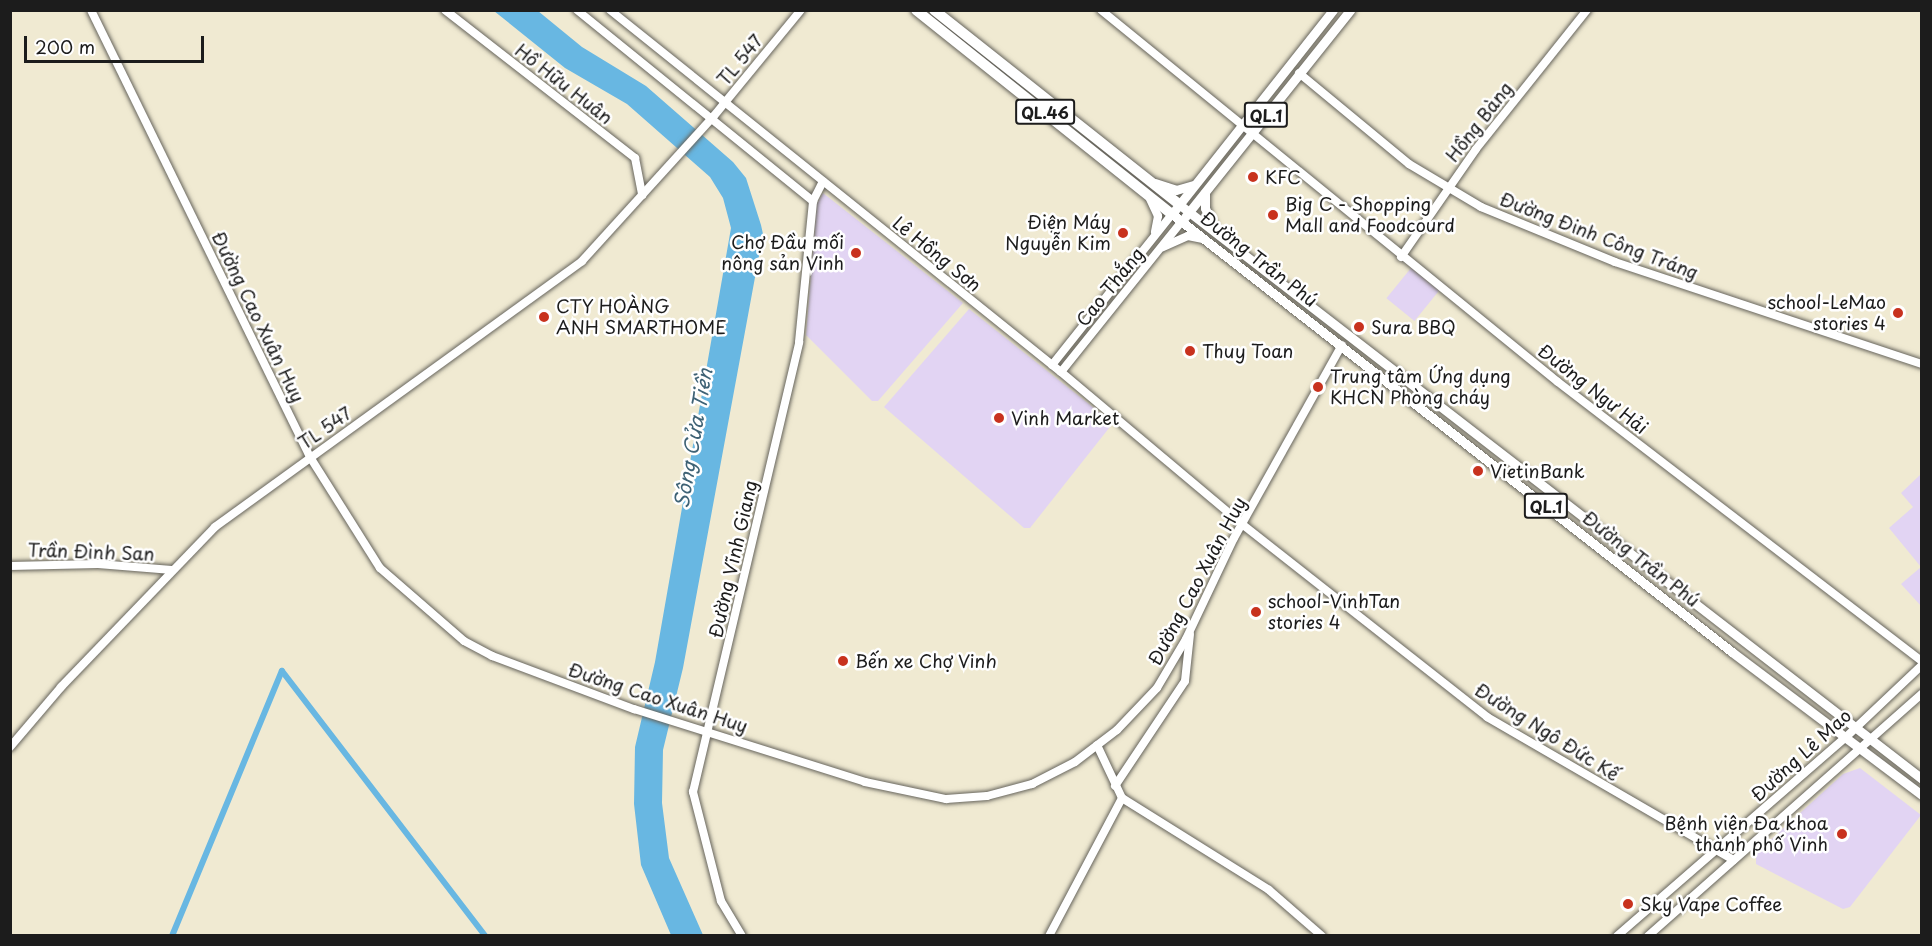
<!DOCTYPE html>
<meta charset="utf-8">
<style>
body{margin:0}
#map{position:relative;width:1932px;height:946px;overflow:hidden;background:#f0ead2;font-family:"Playpen Sans",sans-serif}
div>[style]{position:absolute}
.built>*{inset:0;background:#e2d4f3;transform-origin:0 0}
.water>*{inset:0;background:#68b7e2}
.canal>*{height:6px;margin:-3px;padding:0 3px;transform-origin:3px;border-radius:3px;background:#68b7e2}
.roads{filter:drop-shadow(0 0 2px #66645c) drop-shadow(0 0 2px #66645c)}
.secondary>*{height:8px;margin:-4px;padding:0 4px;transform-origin:4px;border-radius:4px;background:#fff}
.primary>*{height:9px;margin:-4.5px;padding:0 4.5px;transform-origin:4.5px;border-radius:4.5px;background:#fff}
.highway>*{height:10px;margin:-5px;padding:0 5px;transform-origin:5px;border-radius:5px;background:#fff}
.dots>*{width:16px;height:16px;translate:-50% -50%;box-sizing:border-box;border:3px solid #fff;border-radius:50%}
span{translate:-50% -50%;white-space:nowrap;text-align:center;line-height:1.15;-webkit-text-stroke:5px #fff;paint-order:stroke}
.shield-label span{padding:2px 4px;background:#fff;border:2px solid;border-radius:4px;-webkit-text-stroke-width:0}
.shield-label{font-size:16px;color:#1c1c1c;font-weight:700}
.street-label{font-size:18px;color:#1c1c1c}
.poi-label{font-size:18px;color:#1c1c1c}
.left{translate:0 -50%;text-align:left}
.right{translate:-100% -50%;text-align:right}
.water-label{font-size:20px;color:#3e6275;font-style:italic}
.frame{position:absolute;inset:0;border:12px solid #1c1c1c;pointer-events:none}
.scale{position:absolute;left:24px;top:36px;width:180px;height:27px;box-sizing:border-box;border:3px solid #1c1c1c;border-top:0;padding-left:8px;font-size:18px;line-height:21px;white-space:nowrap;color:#1c1c1c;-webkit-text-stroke:4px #fff;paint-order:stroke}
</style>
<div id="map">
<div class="built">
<i style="clip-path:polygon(823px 193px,963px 303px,878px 401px,872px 401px,806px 335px,817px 204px)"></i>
<i style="left:1411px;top:268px;width:36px;height:39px;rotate:39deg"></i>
<i style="clip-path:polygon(969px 309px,1113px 423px,1030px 528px,1024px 528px,884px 407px)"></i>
<i style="clip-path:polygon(1921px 474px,1921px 606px,1901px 584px,1921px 567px,1889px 528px,1913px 507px,1901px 493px)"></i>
<i style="clip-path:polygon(1860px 768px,1921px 815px,1850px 907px,1843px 909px,1756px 864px,1756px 853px,1843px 774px)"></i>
</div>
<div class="water">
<i style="clip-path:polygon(494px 11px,538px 11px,582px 47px,646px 86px,733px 162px,746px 178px,761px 225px,763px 234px,683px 668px,663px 750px,662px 803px,669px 858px,703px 935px,671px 935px,641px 865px,634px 804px,635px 747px,655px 662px,731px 228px,723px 198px,710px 177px,627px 104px,565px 68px)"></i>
</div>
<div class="canal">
<i style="left:172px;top:936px;width:287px;rotate:-67.5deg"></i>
<i style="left:282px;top:671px;width:334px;rotate:52.5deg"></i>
</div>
<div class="roads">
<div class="secondary">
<i style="left:91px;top:10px;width:498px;rotate:63.9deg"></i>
<i style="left:310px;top:457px;width:131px;rotate:57.8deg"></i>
<i style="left:380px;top:568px;width:111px;rotate:41deg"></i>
<i style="left:464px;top:641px;width:32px;rotate:28deg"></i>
<i style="left:492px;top:656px;width:152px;rotate:20.5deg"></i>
<i style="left:634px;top:709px;width:242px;rotate:17.5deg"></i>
<i style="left:865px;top:782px;width:83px;rotate:11.9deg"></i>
<i style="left:946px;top:799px;width:41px;rotate:-4.2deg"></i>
<i style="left:987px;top:796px;width:47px;rotate:-14.9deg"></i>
<i style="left:1032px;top:784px;width:48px;rotate:-27.1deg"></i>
<i style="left:1075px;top:762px;width:53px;rotate:-37.3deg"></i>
<i style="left:1117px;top:730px;width:58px;rotate:-46.4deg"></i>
<i style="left:1157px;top:688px;width:57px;rotate:-59.4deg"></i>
<i style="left:1186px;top:639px;width:112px;rotate:-64.6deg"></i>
<i style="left:1234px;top:538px;width:221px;rotate:-60.8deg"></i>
<i style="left:445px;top:10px;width:241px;rotate:37.9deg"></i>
<i style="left:635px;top:158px;width:38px;rotate:79deg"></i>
<i style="left:577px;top:10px;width:304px;rotate:39deg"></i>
<i style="left:610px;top:10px;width:578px;rotate:38.75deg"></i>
<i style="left:1061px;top:372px;width:236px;rotate:40deg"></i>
<i style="left:1242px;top:524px;width:312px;rotate:38.2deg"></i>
<i style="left:1487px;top:717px;width:285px;rotate:30.1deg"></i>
<i style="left:1101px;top:10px;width:589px;rotate:39.15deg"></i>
<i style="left:1558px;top:382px;width:459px;rotate:37.5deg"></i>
<i style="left:1299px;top:73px;width:143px;rotate:39.6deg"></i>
<i style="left:1409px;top:164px;width:84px;rotate:30.8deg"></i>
<i style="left:1481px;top:207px;width:145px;rotate:22.3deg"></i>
<i style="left:1615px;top:262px;width:324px;rotate:18.4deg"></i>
<i style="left:1150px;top:199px;width:19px;rotate:65deg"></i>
<i style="left:1158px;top:216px;width:16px;rotate:101deg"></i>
<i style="left:1163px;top:247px;width:27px;rotate:-24deg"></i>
<i style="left:1188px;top:236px;width:14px;rotate:12deg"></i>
<i style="left:1401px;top:257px;width:131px;rotate:-55.2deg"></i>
<i style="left:1476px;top:149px;width:178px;rotate:-51.4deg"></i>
<i style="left:1052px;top:365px;width:193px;rotate:-51.5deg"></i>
<i style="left:1061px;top:372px;width:193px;rotate:-51.3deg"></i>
<i style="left:10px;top:566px;width:88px;rotate:-1.3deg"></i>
<i style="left:98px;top:564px;width:74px;rotate:4.6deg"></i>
<i style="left:1097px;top:745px;width:59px;rotate:64.7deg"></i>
<i style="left:1122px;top:798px;width:173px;rotate:32deg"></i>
<i style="left:1269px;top:890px;width:70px;rotate:41deg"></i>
<i style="left:10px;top:747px;width:79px;rotate:-49.6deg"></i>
<i style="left:61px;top:687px;width:222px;rotate:-46.1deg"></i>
<i style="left:215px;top:527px;width:453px;rotate:-35.9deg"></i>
<i style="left:582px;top:261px;width:195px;rotate:-47.7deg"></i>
<i style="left:713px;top:117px;width:139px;rotate:-50.6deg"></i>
<i style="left:1115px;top:786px;width:126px;rotate:-56.3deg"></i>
<i style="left:1185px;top:681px;width:47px;rotate:-83.9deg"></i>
<i style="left:742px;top:936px;width:41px;rotate:-121deg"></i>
<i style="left:721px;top:901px;width:113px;rotate:-104.4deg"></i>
<i style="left:693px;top:792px;width:462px;rotate:-76.7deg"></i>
<i style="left:799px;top:342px;width:142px;rotate:-84.3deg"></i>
<i style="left:813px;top:201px;width:22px;rotate:-63deg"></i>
<i style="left:1049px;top:936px;width:156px;rotate:-62.1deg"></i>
<i style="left:1617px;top:936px;width:302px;rotate:-41deg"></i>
<i style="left:1845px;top:738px;width:106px;rotate:-43.5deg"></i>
<i style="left:1648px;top:936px;width:366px;rotate:-41.5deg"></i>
</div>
<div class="primary">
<i style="left:1333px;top:10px;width:260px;rotate:128.3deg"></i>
<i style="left:1172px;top:214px;width:711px;rotate:38.03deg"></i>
<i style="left:1732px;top:652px;width:238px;rotate:37deg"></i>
<i style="left:1155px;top:183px;width:22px;rotate:18deg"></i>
<i style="left:1176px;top:190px;width:18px;rotate:-16deg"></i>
<i style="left:1205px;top:193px;width:15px;rotate:90deg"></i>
<i style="left:1205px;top:208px;width:22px;rotate:68deg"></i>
<i style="left:1180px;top:205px;width:938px;rotate:37.72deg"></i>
<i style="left:1185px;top:217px;width:265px;rotate:-51.4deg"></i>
</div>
<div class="highway">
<i style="left:916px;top:10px;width:327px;rotate:38.6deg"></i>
<i style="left:934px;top:10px;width:314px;rotate:38.4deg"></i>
</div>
</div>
<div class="dots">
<i style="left:1253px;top:177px;background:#c8321e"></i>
<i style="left:1273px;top:215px;background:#c8321e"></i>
<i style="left:1123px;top:233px;background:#c8321e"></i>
<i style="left:856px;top:253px;background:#c8321e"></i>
<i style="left:1898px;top:313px;background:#c8321e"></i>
<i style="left:544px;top:317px;background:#c8321e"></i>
<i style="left:1359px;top:327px;background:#c8321e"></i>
<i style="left:1190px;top:351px;background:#c8321e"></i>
<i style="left:1318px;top:387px;background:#c8321e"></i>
<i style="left:999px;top:418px;background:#c8321e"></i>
<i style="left:1478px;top:471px;background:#c8321e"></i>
<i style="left:1256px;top:612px;background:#c8321e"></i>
<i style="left:843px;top:661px;background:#c8321e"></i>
<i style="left:1842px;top:834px;background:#c8321e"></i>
<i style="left:1628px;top:904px;background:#c8321e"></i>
</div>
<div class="shield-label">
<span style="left:1045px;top:112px">QL.46</span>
<span style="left:1266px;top:115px">QL.1</span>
<span style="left:1546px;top:506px">QL.1</span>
</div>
<div class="street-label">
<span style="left:740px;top:60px;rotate:-51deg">TL 547</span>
<span style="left:564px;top:84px;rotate:38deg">Hồ Hữu Huân</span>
<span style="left:1479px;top:122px;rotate:-52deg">Hồng Bàng</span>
<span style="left:1599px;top:236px;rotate:21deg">Đường Đinh Công Tráng</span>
<span style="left:937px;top:254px;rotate:39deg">Lê Hồng Sơn</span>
<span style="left:1259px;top:259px;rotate:38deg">Đường Trần Phú</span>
<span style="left:1110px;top:287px;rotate:-51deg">Cao Thắng</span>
<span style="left:258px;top:317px;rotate:64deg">Đường Cao Xuân Huy</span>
<span style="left:1593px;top:389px;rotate:38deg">Đường Ngư Hải</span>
<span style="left:325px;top:428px;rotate:-35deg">TL 547</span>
<span style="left:91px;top:552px;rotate:2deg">Trần Đình San</span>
<span style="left:733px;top:559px;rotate:-77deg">Đường Vĩnh Giang</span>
<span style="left:1641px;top:559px;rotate:38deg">Đường Trần Phú</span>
<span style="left:1197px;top:581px;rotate:-62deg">Đường Cao Xuân Huy</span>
<span style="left:658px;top:698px;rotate:18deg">Đường Cao Xuân Huy</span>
<span style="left:1547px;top:732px;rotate:32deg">Đường Ngô Đức Kế</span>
<span style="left:1801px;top:755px;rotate:-42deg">Đường Lê Mao</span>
</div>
<div class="poi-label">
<span class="left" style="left:1265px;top:177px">KFC</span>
<span class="left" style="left:1285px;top:215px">Big C - Shopping<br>Mall and Foodcourd</span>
<span class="right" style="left:1111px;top:233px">Điện Máy<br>Nguyễn Kim</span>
<span class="right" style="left:844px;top:253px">Chợ Đầu mối<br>nông sản Vinh</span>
<span class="right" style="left:1886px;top:313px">school-LeMao<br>stories 4</span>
<span class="left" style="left:556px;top:317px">CTY HOÀNG<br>ANH SMARTHOME</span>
<span class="left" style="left:1371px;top:327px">Sura BBQ</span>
<span class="left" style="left:1202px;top:351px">Thuy Toan</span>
<span class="left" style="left:1330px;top:387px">Trung tâm Ứng dụng<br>KHCN Phòng cháy</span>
<span class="left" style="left:1011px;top:418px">Vinh Market</span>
<span class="left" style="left:1490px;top:471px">VietinBank</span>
<span class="left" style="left:1268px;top:612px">school-VinhTan<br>stories 4</span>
<span class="left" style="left:855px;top:661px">Bến xe Chợ Vinh</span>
<span class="right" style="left:1828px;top:834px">Bệnh viện Đa khoa<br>thành phố Vinh</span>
<span class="left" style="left:1640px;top:904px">Sky Vape Coffee</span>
</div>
<div class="water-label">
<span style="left:693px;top:438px;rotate:-80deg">Sông Cửa Tiền</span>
</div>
<div class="frame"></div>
<div class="scale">200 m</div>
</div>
